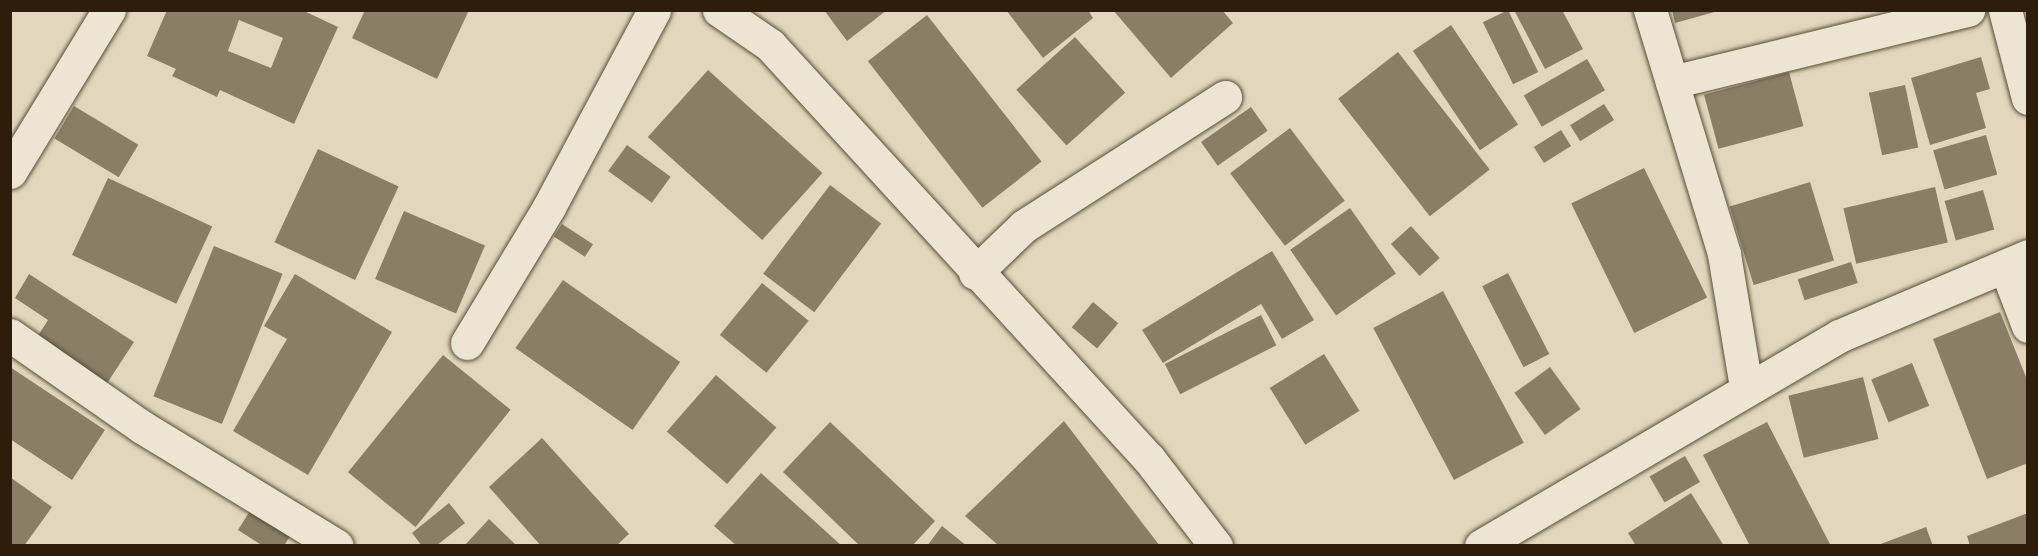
<!DOCTYPE html>
<style>
body{margin:0}
#map{position:relative;width:2038px;height:556px;overflow:hidden;background:#e2d7bd;font-family:"IM FELL Great Primer",serif}
div>[style]{position:absolute}
.building>*{inset:0;background:#8b7e67;transform-origin:0 0}
.roads{filter:drop-shadow(0 0 2px #5a4c37) drop-shadow(0 0 2px #5a4c37)}
.minor>*{height:33px;margin:-16.5px;padding:0 16.5px;transform-origin:16.5px;border-radius:16.5px;background:#ece5d4}
span{translate:-50% -50%;white-space:nowrap;text-align:center;line-height:1.15;-webkit-text-stroke:6px #ece5d4;paint-order:stroke}
.frame{position:absolute;inset:0;border:12px solid #2c1e0a;pointer-events:none}
</style>
<div id="map">
<div class="building">
<i style="clip-path:polygon(evenodd,167px 10px,302px 10px,338px 27px,294px 124px,220px 90px,217px 97px,172px 76px,176px 69px,147px 56px,167px 10px,239px 20px,283px 38px,271px 68px,228px 51px,239px 20px)"></i>
<i style="clip-path:polygon(365px 10px,469px 10px,437px 79px,352px 38px)"></i>
<i style="clip-path:polygon(824px 10px,887px 10px,847px 41px)"></i>
<i style="clip-path:polygon(1006px 10px,1088px 10px,1093px 18px,1043px 58px)"></i>
<i style="clip-path:polygon(1113px 10px,1222px 10px,1233px 23px,1171px 78px)"></i>
<i style="left:1508px;top:10px;width:69px;height:28px;rotate:64deg"></i>
<i style="clip-path:polygon(1514px 10px,1562px 10px,1583px 49px,1545px 69px)"></i>
<i style="clip-path:polygon(1672px 10px,1718px 10px,1718px 11px,1675px 23px)"></i>
<i style="left:927px;top:15px;width:186px;height:75px;rotate:52deg"></i>
<i style="left:1451px;top:25px;width:120px;height:46px;rotate:56deg"></i>
<i style="left:1075px;top:37px;width:75px;height:79px;rotate:48deg"></i>
<i style="left:1398px;top:52px;width:149px;height:76px;rotate:52deg"></i>
<i style="clip-path:polygon(1981px 57px,1990px 89px,1976px 93px,1986px 128px,1930px 145px,1911px 78px)"></i>
<i style="left:1587px;top:59px;width:36px;height:73px;rotate:60deg"></i>
<i style="left:708px;top:70px;width:154px;height:90px;rotate:42deg"></i>
<i style="left:1789px;top:72px;width:56px;height:88px;rotate:75deg"></i>
<i style="left:1905px;top:85px;width:64px;height:37px;rotate:78deg"></i>
<i style="left:1604px;top:104px;width:19px;height:40px;rotate:58deg"></i>
<i style="left:74px;top:106px;width:75px;height:38px;rotate:31deg"></i>
<i style="left:1251px;top:107px;width:29px;height:61px;rotate:55deg"></i>
<i style="left:1290px;top:128px;width:91px;height:75px;rotate:53deg"></i>
<i style="left:1561px;top:130px;width:19px;height:32px;rotate:58deg"></i>
<i style="left:1986px;top:135px;width:41px;height:55px;rotate:74deg"></i>
<i style="left:627px;top:145px;width:54px;height:32px;rotate:36deg"></i>
<i style="left:318px;top:149px;width:89px;height:103px;rotate:25deg"></i>
<i style="left:1644px;top:168px;width:144px;height:81px;rotate:64deg"></i>
<i style="left:108px;top:178px;width:115px;height:85px;rotate:25deg"></i>
<i style="left:1810px;top:182px;width:82px;height:84px;rotate:73deg"></i>
<i style="left:830px;top:185px;width:64px;height:111px;rotate:37deg"></i>
<i style="left:1935px;top:187px;width:57px;height:94px;rotate:77deg"></i>
<i style="left:1983px;top:190px;width:41px;height:40px;rotate:74deg"></i>
<i style="left:1350px;top:208px;width:80px;height:73px;rotate:55deg"></i>
<i style="left:404px;top:211px;width:88px;height:74px;rotate:23deg"></i>
<i style="left:562px;top:224px;width:37px;height:15px;rotate:33deg"></i>
<i style="left:1411px;top:226px;width:43px;height:27px;rotate:48deg"></i>
<i style="left:214px;top:246px;width:74px;height:162px;rotate:22deg"></i>
<i style="clip-path:polygon(1272px 251px,1314px 320px,1282px 339px,1261px 304px,1163px 363px,1142px 330px)"></i>
<i style="left:1851px;top:262px;width:22px;height:56px;rotate:72deg"></i>
<i style="left:1508px;top:273px;width:91px;height:29px;rotate:63deg"></i>
<i style="clip-path:polygon(29px 274px,134px 342px,104px 388px,34px 342px,48px 320px,15px 298px)"></i>
<i style="clip-path:polygon(295px 274px,392px 332px,308px 475px,233px 431px,287px 339px,264px 326px)"></i>
<i style="left:563px;top:280px;width:143px;height:83px;rotate:35deg"></i>
<i style="left:762px;top:283px;width:60px;height:67px;rotate:39deg"></i>
<i style="left:1443px;top:291px;width:172px;height:79px;rotate:62deg"></i>
<i style="left:1093px;top:302px;width:33px;height:33px;rotate:40deg"></i>
<i style="clip-path:polygon(2000px 312px,2028px 382px,2028px 463px,1987px 479px,1933px 339px)"></i>
<i style="left:1261px;top:315px;width:34px;height:108px;rotate:63deg"></i>
<i style="left:1324px;top:354px;width:67px;height:64px;rotate:58deg"></i>
<i style="left:443px;top:355px;width:87px;height:151px;rotate:39deg"></i>
<i style="left:1912px;top:363px;width:46px;height:44px;rotate:68deg"></i>
<i style="clip-path:polygon(10px 367px,105px 430px,72px 480px,10px 439px)"></i>
<i style="left:1550px;top:367px;width:52px;height:44px;rotate:54deg"></i>
<i style="left:716px;top:375px;width:80px;height:75px;rotate:41deg"></i>
<i style="left:1863px;top:377px;width:64px;height:77px;rotate:76deg"></i>
<i style="clip-path:polygon(1064px 421px,1160px 546px,999px 546px,965px 516px)"></i>
<i style="clip-path:polygon(830px 422px,935px 521px,912px 546px,860px 546px,783px 472px)"></i>
<i style="clip-path:polygon(1767px 422px,1831px 546px,1750px 546px,1703px 455px)"></i>
<i style="clip-path:polygon(542px 438px,629px 534px,616px 546px,541px 546px,489px 487px)"></i>
<i style="left:1685px;top:456px;width:30px;height:41px;rotate:60deg"></i>
<i style="clip-path:polygon(761px 473px,842px 546px,737px 546px,714px 526px)"></i>
<i style="clip-path:polygon(10px 477px,52px 507px,24px 546px,10px 546px)"></i>
<i style="clip-path:polygon(1691px 493px,1724px 546px,1636px 546px,1628px 533px)"></i>
<i style="clip-path:polygon(449px 503px,465px 523px,436px 546px,422px 546px,412px 533px)"></i>
<i style="clip-path:polygon(250px 511px,290px 536px,284px 546px,263px 546px,238px 530px)"></i>
<i style="clip-path:polygon(2028px 513px,2028px 546px,1970px 546px,1967px 536px)"></i>
<i style="clip-path:polygon(489px 519px,517px 546px,464px 546px)"></i>
<i style="clip-path:polygon(942px 526px,967px 546px,927px 546px)"></i>
<i style="clip-path:polygon(1926px 527px,1933px 546px,1878px 546px,1878px 545px)"></i>
</div>
<div class="roads">
<div class="minor">
<i style="left:719px;top:10px;width:62px;rotate:34.5deg"></i>
<i style="left:770px;top:45px;width:561px;rotate:47.53deg"></i>
<i style="left:1149px;top:459px;width:110px;rotate:52.4deg"></i>
<i style="left:1650px;top:10px;width:255px;rotate:73.1deg"></i>
<i style="left:1724px;top:254px;width:135px;rotate:80.6deg"></i>
<i style="left:2005px;top:10px;width:91px;rotate:75.4deg"></i>
<i style="left:1672px;top:82px;width:305px;rotate:-13.7deg"></i>
<i style="left:10px;top:172px;width:190px;rotate:-58.6deg"></i>
<i style="left:2006px;top:268px;width:62px;rotate:69.2deg"></i>
<i style="left:975px;top:273px;width:68px;rotate:-43.8deg"></i>
<i style="left:1024px;top:226px;width:239px;rotate:-32.7deg"></i>
<i style="left:10px;top:335px;width:161px;rotate:34.9deg"></i>
<i style="left:142px;top:427px;width:228px;rotate:31.4deg"></i>
<i style="left:467px;top:343px;width:159px;rotate:-58.9deg"></i>
<i style="left:549px;top:207px;width:223px;rotate:-61.9deg"></i>
<i style="left:1481px;top:546px;width:415px;rotate:-30.4deg"></i>
<i style="left:1839px;top:336px;width:205px;rotate:-22.9deg"></i>
</div>
</div>
<div class="frame"></div>
</div>
